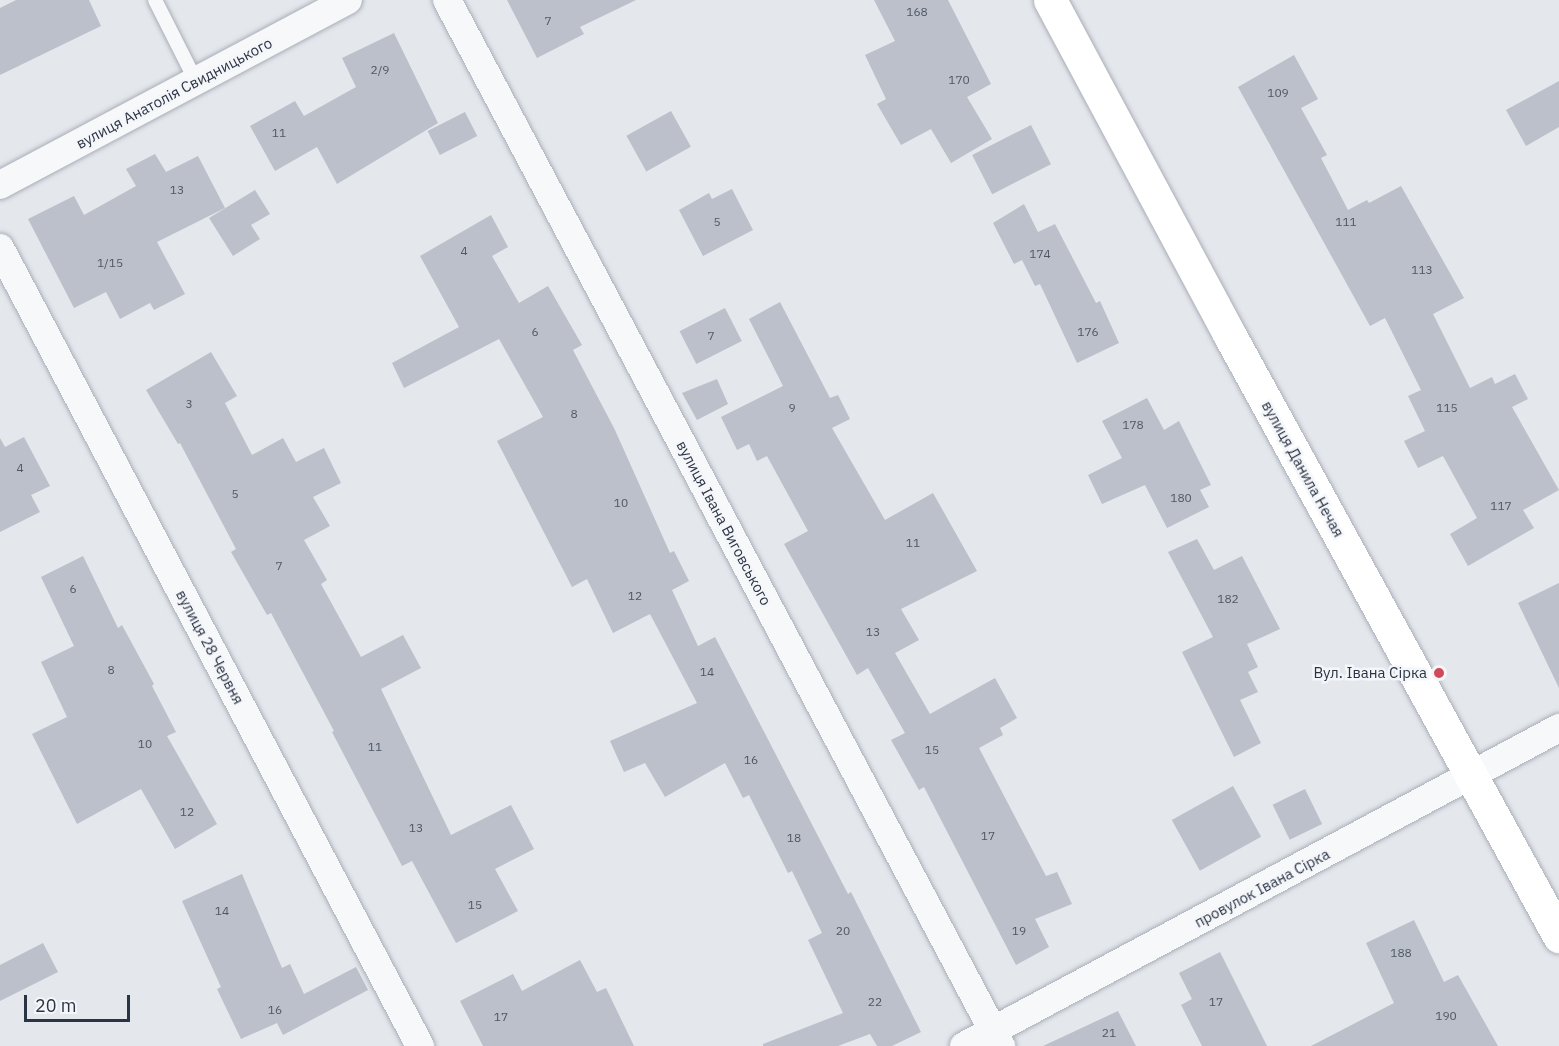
<!DOCTYPE html>
<meta charset="utf-8">
<style>
body{margin:0}
#map{position:relative;width:1559px;height:1046px;overflow:hidden;background:#e4e7ec;font-family:"IBM Plex Sans",sans-serif}
div>[style]{position:absolute}
.building>*{inset:0;background:#bbc0ca;transform-origin:0 0}
.roads{filter:drop-shadow(0 0 2px #a9aeb7) drop-shadow(0 0 2px #a9aeb7)}
.lane>*{height:14px;margin:-7px;padding:0 7px;transform-origin:7px;border-radius:7px;background:#f7f8fa}
.street>*{height:28px;margin:-14px;padding:0 14px;transform-origin:14px;border-radius:14px;background:#f7f8fa}
.secondary>*{height:33px;margin:-16.5px;padding:0 16.5px;transform-origin:16.5px;border-radius:16.5px;background:#fff}
.dots>*{width:16px;height:16px;translate:-50% -50%;box-sizing:border-box;border:3px solid #f4f6f9;border-radius:50%}
span{translate:-50% -50%;white-space:nowrap;text-align:center;line-height:1.15;-webkit-text-stroke:5px #f4f6f9;paint-order:stroke}
.number-label{font-size:12px;color:#4f5766}
.number-label span{-webkit-text-stroke-width:0}
.street-label{font-size:15px;color:#2b3445}
.poi-label{font-size:15px;color:#2b3445}
.right{translate:-100% -50%;text-align:right}
.scale{position:absolute;left:24px;top:995px;width:106px;height:27px;box-sizing:border-box;border:3px solid #2b3445;border-top:0;padding-left:8px;font-size:18px;line-height:21px;white-space:nowrap;color:#2b3445;-webkit-text-stroke:4px #f4f6f9;paint-order:stroke}
</style>
<div id="map">
<div class="building">
<i style="clip-path:polygon(16px 0,89px 0,101px 26px,0 75px,0 8px)"></i>
<i style="clip-path:polygon(507px 0,636px 0,580px 27px,584px 34px,537px 58px)"></i>
<i style="clip-path:polygon(874px 0,948px 0,991px 84px,967px 97px,992px 139px,951px 163px,931px 129px,901px 145px,877px 104px,886px 99px,865px 55px,895px 41px)"></i>
<i style="clip-path:polygon(394px 33px,438px 123px,337px 184px,317px 147px,275px 171px,250px 126px,295px 101px,304px 116px,356px 87px,342px 58px)"></i>
<i style="clip-path:polygon(1294px 55px,1318px 99px,1301px 108px,1327px 155px,1321px 158px,1348px 210px,1367px 200px,1369px 203px,1401px 186px,1464px 298px,1433px 314px,1470px 388px,1492px 377px,1495px 384px,1515px 374px,1528px 399px,1512px 407px,1559px 490px,1523px 510px,1534px 528px,1468px 566px,1450px 534px,1477px 518px,1443px 456px,1418px 468px,1404px 441px,1425px 431px,1408px 396px,1421px 390px,1385px 318px,1370px 326px,1238px 87px)"></i>
<i style="clip-path:polygon(1559px 81px,1559px 127px,1526px 146px,1506px 110px)"></i>
<i style="left:671px;top:111px;width:41px;height:51px;rotate:61deg"></i>
<i style="left:465px;top:112px;width:27px;height:42px;rotate:63deg"></i>
<i style="left:1031px;top:125px;width:44px;height:66px;rotate:63deg"></i>
<i style="clip-path:polygon(155px 154px,166px 172px,198px 156px,225px 208px,157px 242px,185px 294px,154px 310px,150px 303px,120px 319px,106px 292px,74px 308px,28px 219px,74px 196px,84px 215px,136px 186px,126px 169px)"></i>
<i style="clip-path:polygon(732px 189px,753px 230px,703px 256px,679px 210px,709px 193px,712px 199px)"></i>
<i style="clip-path:polygon(255px 190px,270px 214px,251px 225px,260px 239px,233px 256px,209px 218px)"></i>
<i style="clip-path:polygon(1024px 204px,1038px 232px,1055px 224px,1096px 303px,1100px 301px,1119px 343px,1077px 363px,1040px 284px,1035px 286px,1022px 260px,1014px 264px,993px 223px)"></i>
<i style="clip-path:polygon(491px 215px,508px 247px,492px 256px,519px 303px,548px 286px,582px 345px,573px 350px,615px 430px,670px 553px,674px 551px,689px 581px,672px 590px,698px 646px,715px 637px,848px 894px,851px 892px,921px 1032px,892px 1046px,877px 1046px,870px 1034px,838px 1046px,763px 1046px,763px 1044px,843px 1013px,808px 940px,822px 933px,792px 871px,788px 873px,749px 795px,743px 798px,725px 763px,665px 797px,645px 763px,624px 772px,610px 741px,697px 703px,650px 614px,613px 633px,587px 579px,572px 587px,497px 441px,543px 417px,499px 339px,404px 388px,392px 363px,459px 327px,420px 256px)"></i>
<i style="clip-path:polygon(780px 302px,830px 398px,838px 395px,850px 419px,832px 428px,885px 520px,933px 493px,977px 571px,901px 609px,919px 640px,895px 653px,930px 714px,995px 678px,1017px 718px,1000px 728px,1003px 735px,979px 748px,1046px 876px,1057px 872px,1072px 904px,1035px 919px,1049px 947px,1016px 965px,924px 787px,919px 790px,891px 740px,905px 733px,868px 668px,857px 675px,784px 544px,808px 531px,767px 456px,757px 461px,749px 444px,737px 450px,721px 417px,783px 386px,749px 319px)"></i>
<i style="left:725px;top:308px;width:37px;height:51px;rotate:63deg"></i>
<i style="clip-path:polygon(211px 352px,237px 396px,225px 403px,252px 455px,283px 438px,296px 462px,324px 448px,341px 483px,313px 497px,330px 526px,304px 540px,327px 580px,321px 584px,361px 657px,403px 635px,421px 668px,381px 689px,451px 835px,511px 805px,534px 849px,495px 869px,518px 911px,456px 943px,412px 861px,402px 866px,332px 732px,334px 731px,271px 613px,267px 615px,231px 552px,236px 549px,180px 443px,178px 444px,146px 390px)"></i>
<i style="clip-path:polygon(717px 379px,728px 404px,697px 420px,682px 393px)"></i>
<i style="clip-path:polygon(1147px 398px,1164px 430px,1179px 421px,1211px 485px,1200px 490px,1209px 507px,1167px 528px,1145px 485px,1102px 504px,1088px 475px,1122px 458px,1102px 421px)"></i>
<i style="clip-path:polygon(24px 437px,50px 486px,31px 495px,40px 512px,0 532px,0 438px,5px 447px)"></i>
<i style="clip-path:polygon(1197px 539px,1214px 570px,1242px 556px,1280px 629px,1247px 644px,1258px 667px,1248px 672px,1258px 692px,1240px 700px,1261px 743px,1234px 757px,1182px 652px,1213px 637px,1168px 552px)"></i>
<i style="clip-path:polygon(83px 556px,118px 628px,122px 625px,154px 684px,152px 686px,176px 732px,167px 736px,217px 824px,175px 849px,141px 789px,77px 824px,32px 734px,67px 717px,41px 662px,74px 646px,41px 577px)"></i>
<i style="clip-path:polygon(1559px 583px,1559px 688px,1518px 603px)"></i>
<i style="left:1233px;top:786px;width:58px;height:70px;rotate:61deg"></i>
<i style="left:1305px;top:789px;width:39px;height:36px;rotate:64deg"></i>
<i style="clip-path:polygon(242px 874px,282px 968px,290px 964px,304px 994px,356px 967px,368px 990px,283px 1035px,277px 1023px,241px 1039px,217px 989px,221px 987px,182px 901px)"></i>
<i style="clip-path:polygon(1414px 920px,1444px 982px,1458px 975px,1498px 1046px,1311px 1046px,1394px 1003px,1366px 943px)"></i>
<i style="clip-path:polygon(43px 943px,58px 972px,0 1001px,0 965px)"></i>
<i style="clip-path:polygon(1220px 952px,1267px 1046px,1202px 1046px,1181px 1005px,1192px 999px,1179px 973px)"></i>
<i style="clip-path:polygon(580px 960px,597px 992px,606px 988px,634px 1046px,483px 1046px,460px 1001px,513px 974px,522px 991px)"></i>
<i style="clip-path:polygon(1118px 1011px,1136px 1046px,1043px 1046px)"></i>
</div>
<div class="roads">
<div class="lane">
<i style="left:155px;top:0;width:91px;rotate:63.2deg"></i>
</div>
<div class="street">
<i style="left:447px;top:0;width:1184px;rotate:62.09deg"></i>
<i style="left:0;top:185px;width:394px;rotate:-28deg"></i>
<i style="left:0;top:248px;width:902px;rotate:62.24deg"></i>
<i style="left:964px;top:1046px;width:675px;rotate:-28.12deg"></i>
</div>
<div class="secondary">
<i style="left:1050px;top:0;width:379px;rotate:61.8deg"></i>
<i style="left:1229px;top:334px;width:687px;rotate:61.27deg"></i>
</div>
</div>
<div class="dots">
<i style="left:1439px;top:673px;background:#d1495b"></i>
</div>
<div class="number-label">
<span style="left:917px;top:12px">168</span>
<span style="left:548px;top:21px">7</span>
<span style="left:380px;top:70px">2/9</span>
<span style="left:959px;top:80px">170</span>
<span style="left:1278px;top:93px">109</span>
<span style="left:279px;top:133px">11</span>
<span style="left:177px;top:190px">13</span>
<span style="left:717px;top:222px">5</span>
<span style="left:1346px;top:222px">111</span>
<span style="left:464px;top:251px">4</span>
<span style="left:1040px;top:254px">174</span>
<span style="left:110px;top:263px">1/15</span>
<span style="left:1422px;top:270px">113</span>
<span style="left:535px;top:332px">6</span>
<span style="left:1088px;top:332px">176</span>
<span style="left:711px;top:336px">7</span>
<span style="left:189px;top:404px">3</span>
<span style="left:792px;top:408px">9</span>
<span style="left:1447px;top:408px">115</span>
<span style="left:574px;top:414px">8</span>
<span style="left:1133px;top:425px">178</span>
<span style="left:20px;top:468px">4</span>
<span style="left:235px;top:494px">5</span>
<span style="left:1181px;top:498px">180</span>
<span style="left:621px;top:503px">10</span>
<span style="left:1501px;top:506px">117</span>
<span style="left:913px;top:543px">11</span>
<span style="left:279px;top:566px">7</span>
<span style="left:73px;top:589px">6</span>
<span style="left:635px;top:596px">12</span>
<span style="left:1228px;top:599px">182</span>
<span style="left:873px;top:632px">13</span>
<span style="left:111px;top:670px">8</span>
<span style="left:707px;top:672px">14</span>
<span style="left:145px;top:744px">10</span>
<span style="left:375px;top:747px">11</span>
<span style="left:932px;top:750px">15</span>
<span style="left:751px;top:760px">16</span>
<span style="left:187px;top:812px">12</span>
<span style="left:416px;top:828px">13</span>
<span style="left:988px;top:836px">17</span>
<span style="left:794px;top:838px">18</span>
<span style="left:475px;top:905px">15</span>
<span style="left:222px;top:911px">14</span>
<span style="left:843px;top:931px">20</span>
<span style="left:1019px;top:931px">19</span>
<span style="left:1401px;top:953px">188</span>
<span style="left:875px;top:1002px">22</span>
<span style="left:1216px;top:1002px">17</span>
<span style="left:275px;top:1010px">16</span>
<span style="left:1446px;top:1016px">190</span>
<span style="left:501px;top:1017px">17</span>
<span style="left:1109px;top:1033px">21</span>
</div>
<div class="street-label">
<span style="left:174px;top:93px;rotate:-28deg">вулиця Анатолія Свидницького</span>
<span style="left:1303px;top:469px;rotate:61deg">вулиця Данила Нечая</span>
<span style="left:724px;top:523px;rotate:62deg">вулиця Івана Виговського</span>
<span style="left:210px;top:647px;rotate:62deg">вулиця 28 Червня</span>
<span style="left:1262px;top:888px;rotate:-28deg">провулок Івана Сірка</span>
</div>
<div class="poi-label">
<span class="right" style="left:1427px;top:673px">Вул. Івана Сірка</span>
</div>
<div class="scale">20 m</div>
</div>
